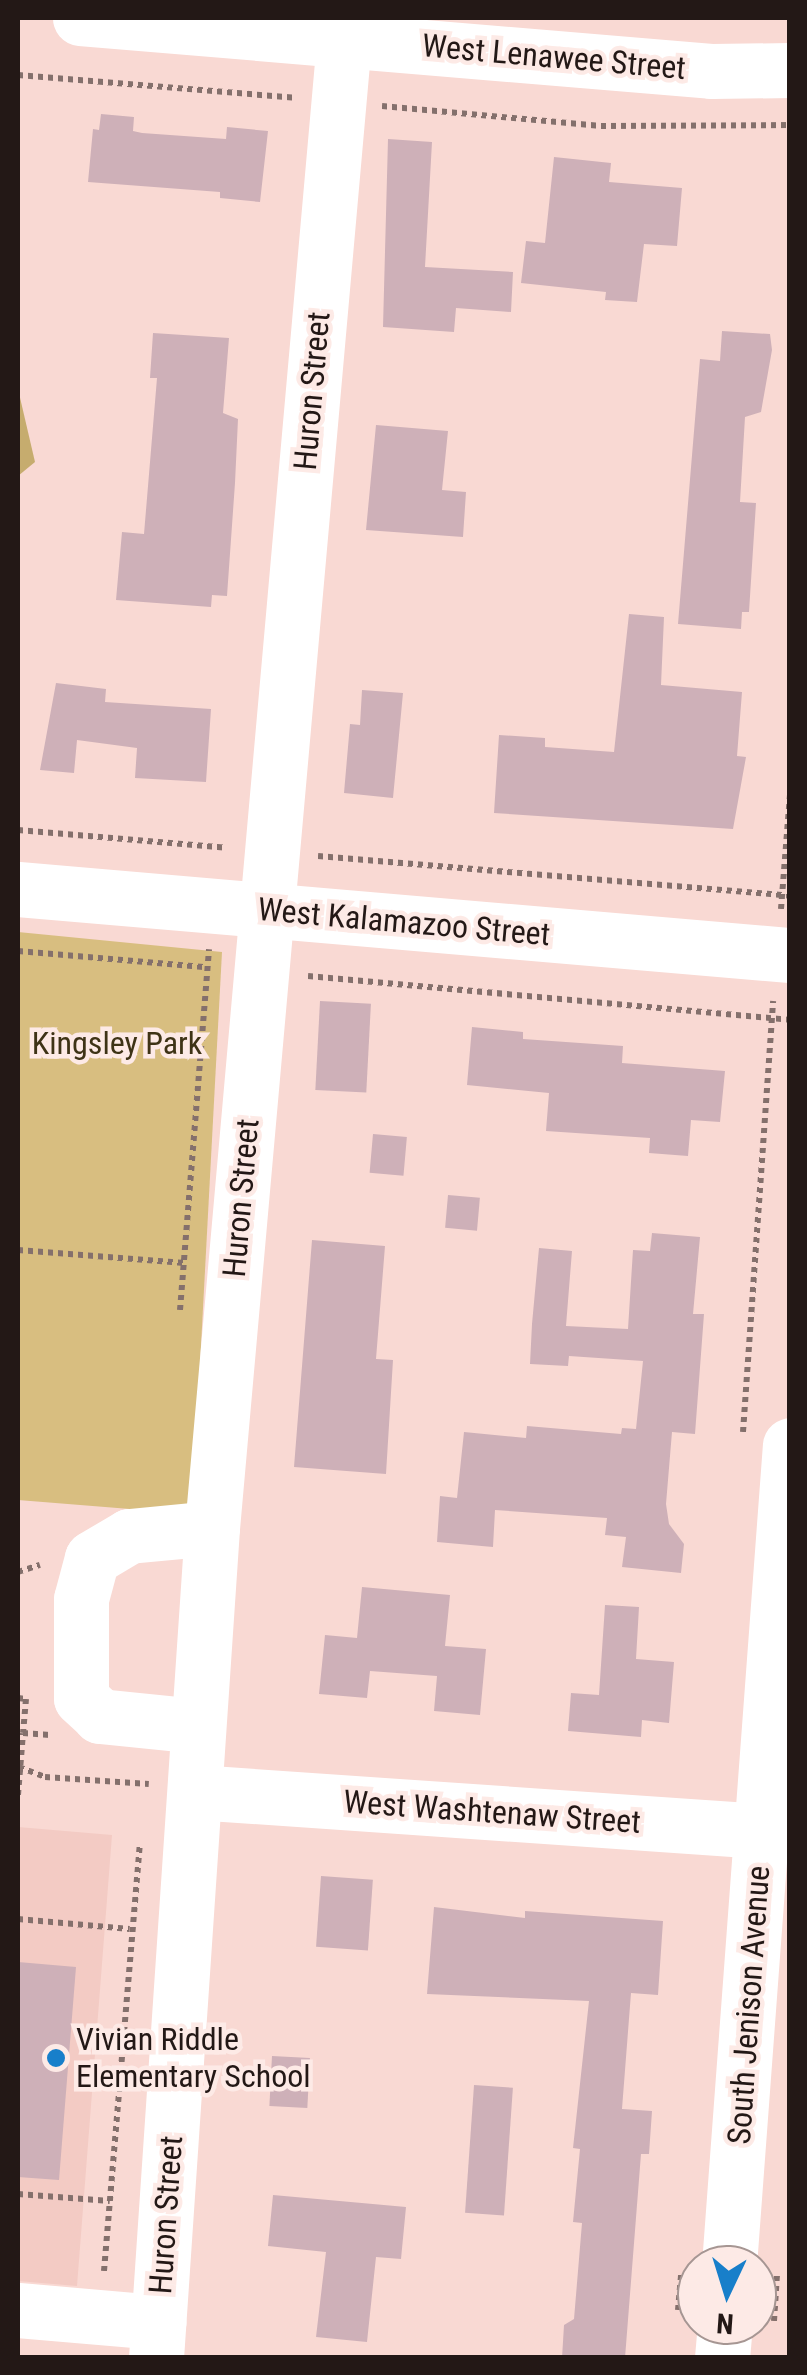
<!DOCTYPE html>
<style>
body{margin:0}
#map{position:relative;width:807px;height:2375px;overflow:hidden;background:#f9d9d3;font-family:"Roboto Condensed",sans-serif}
div>[style]{position:absolute}
.built>*{inset:0;background:#f3cbc4}
.green>*{inset:0;background:#d8be80}
.forest>*{inset:0;background:#c6ac6e}
.building>*{inset:0;background:#ceb0b8;transform-origin:0 0}
.path>*{height:6px;margin-top:-3px;transform-origin:0;background:repeating-linear-gradient(90deg,#84706c 0 5px,transparent 0 10px)}
.minor>*{height:55px;margin:-27.5px;padding:0 27.5px;transform-origin:27.5px;border-radius:27.5px;background:#fff}
.dots>*{width:28px;height:28px;translate:-50% -50%;box-sizing:border-box;border:5px solid #fdeae6;border-radius:50%}
span{translate:-50% -50%;white-space:nowrap;text-align:center;line-height:1.15;-webkit-text-stroke:9px #fdeae6;paint-order:stroke}
.street-label{font-size:32px;color:#231816}
.park-label{font-size:32px;color:#3e3316}
.poi-label{font-size:32px;color:#231816}
.left{translate:0 -50%;text-align:left}
.frame{position:absolute;inset:0;border:20px solid #231816;pointer-events:none}
.north{position:absolute;left:677px;top:2245px;width:100px;height:100px;box-sizing:border-box;background:#fdeae6;border:2px solid #a69693;border-radius:50%;rotate:184deg;font-size:28px;font-weight:700;line-height:40px;text-align:center;color:#231816}
.north::after{content:'';display:block;margin:auto;width:35px;height:45px;background:#187fca;clip-path:polygon(50% 0,100% 100%,50% 72%,0 100%)}
</style>
<div id="map">
<div class="built">
<i style="clip-path:polygon(18px 1827px,112px 1835px,77px 2286px,18px 2281px)"></i>
</div>
<div class="green">
<i style="clip-path:polygon(18px 932px,222px 952px,192px 1514px,18px 1500px)"></i>
</div>
<div class="forest">
<i style="clip-path:polygon(18px 389px,35px 462px,18px 476px)"></i>
</div>
<div class="building">
<i style="clip-path:polygon(101px 114px,134px 117px,133px 131px,142px 133px,226px 139px,227px 127px,268px 131px,260px 202px,220px 198px,220px 192px,88px 182px,93px 129px,99px 130px)"></i>
<i style="clip-path:polygon(388px 139px,432px 142px,425px 267px,513px 272px,511px 312px,456px 308px,454px 332px,383px 327px)"></i>
<i style="clip-path:polygon(554px 157px,611px 163px,609px 182px,682px 188px,677px 246px,644px 244px,637px 302px,605px 300px,606px 292px,521px 283px,526px 241px,545px 243px)"></i>
<i style="clip-path:polygon(722px 331px,770px 334px,772px 350px,761px 412px,745px 417px,740px 502px,756px 503px,749px 612px,742px 612px,741px 629px,678px 624px,700px 359px,720px 361px)"></i>
<i style="clip-path:polygon(153px 333px,229px 338px,223px 413px,238px 419px,235px 483px,227px 596px,212px 595px,211px 607px,116px 600px,122px 532px,144px 534px,157px 378px,150px 378px)"></i>
<i style="clip-path:polygon(376px 425px,448px 431px,442px 490px,466px 492px,463px 537px,366px 530px)"></i>
<i style="clip-path:polygon(629px 614px,664px 617px,661px 685px,742px 692px,737px 756px,746px 757px,733px 829px,494px 813px,499px 735px,545px 738px,545px 747px,614px 752px)"></i>
<i style="clip-path:polygon(56px 683px,106px 689px,105px 702px,211px 709px,206px 782px,135px 778px,137px 748px,77px 740px,74px 773px,40px 770px)"></i>
<i style="clip-path:polygon(362px 690px,403px 693px,393px 798px,344px 793px,350px 724px,360px 725px)"></i>
<i style="left:320px;top:1001px;width:51px;height:89px;rotate:3deg"></i>
<i style="clip-path:polygon(472px 1027px,523px 1032px,523px 1039px,623px 1046px,622px 1063px,725px 1071px,720px 1122px,691px 1120px,688px 1156px,649px 1153px,650px 1138px,546px 1131px,549px 1093px,467px 1085px)"></i>
<i style="left:373px;top:1134px;width:34px;height:39px;rotate:5deg"></i>
<i style="left:448px;top:1195px;width:32px;height:33px;rotate:5deg"></i>
<i style="clip-path:polygon(652px 1233px,700px 1237px,693px 1314px,704px 1314px,695px 1434px,672px 1432px,666px 1504px,669px 1524px,684px 1544px,681px 1573px,622px 1567px,626px 1537px,605px 1535px,607px 1518px,495px 1510px,493px 1547px,437px 1542px,440px 1496px,457px 1498px,464px 1432px,526px 1438px,527px 1426px,621px 1434px,622px 1428px,636px 1429px,643px 1361px,569px 1356px,568px 1366px,530px 1364px,532px 1324px,539px 1248px,572px 1251px,566px 1326px,628px 1329px,633px 1250px,650px 1251px)"></i>
<i style="clip-path:polygon(312px 1240px,385px 1246px,376px 1359px,393px 1360px,386px 1474px,294px 1467px)"></i>
<i style="clip-path:polygon(362px 1587px,450px 1595px,445px 1646px,486px 1649px,480px 1715px,434px 1711px,437px 1676px,370px 1671px,367px 1698px,319px 1694px,325px 1635px,357px 1638px)"></i>
<i style="clip-path:polygon(605px 1605px,639px 1607px,636px 1659px,674px 1662px,669px 1723px,642px 1720px,641px 1737px,568px 1731px,571px 1693px,599px 1695px)"></i>
<i style="left:321px;top:1876px;width:52px;height:71px;rotate:4deg"></i>
<i style="clip-path:polygon(434px 1907px,525px 1918px,525px 1911px,663px 1921px,658px 1995px,631px 1993px,622px 2109px,652px 2111px,649px 2154px,641px 2154px,625px 2358px,562px 2358px,564px 2325px,574px 2319px,582px 2223px,573px 2222px,580px 2149px,573px 2148px,589px 2001px,427px 1994px)"></i>
<i style="clip-path:polygon(18px 1962px,76px 1967px,59px 2180px,18px 2177px)"></i>
<i style="left:272px;top:2056px;width:38px;height:50px;rotate:3deg"></i>
<i style="left:474px;top:2085px;width:39px;height:128px;rotate:4deg"></i>
<i style="clip-path:polygon(273px 2195px,406px 2207px,401px 2259px,376px 2257px,367px 2342px,316px 2337px,326px 2252px,268px 2246px)"></i>
</div>
<div class="path">
<i style="left:18px;top:75px;width:278px;rotate:4.7deg"></i>
<i style="left:382px;top:106px;width:220px;rotate:5.2deg"></i>
<i style="left:601px;top:126px;width:189px;rotate:-0.3deg"></i>
<i style="left:18px;top:830px;width:209px;rotate:4.9deg"></i>
<i style="left:318px;top:856px;width:474px;rotate:4.8deg"></i>
<i style="left:781px;top:909px;width:114px;rotate:-85.5deg"></i>
<i style="left:18px;top:951px;width:189px;rotate:4.9deg"></i>
<i style="left:308px;top:976px;width:484px;rotate:5.2deg"></i>
<i style="left:18px;top:1250px;width:167px;rotate:4.5deg"></i>
<i style="left:180px;top:1310px;width:362px;rotate:-85.4deg"></i>
<i style="left:743px;top:1432px;width:432px;rotate:-86deg"></i>
<i style="left:18px;top:1572px;width:23px;rotate:-18deg"></i>
<i style="left:18px;top:1698px;width:8px;rotate:7deg"></i>
<i style="left:26px;top:1699px;width:34px;rotate:95deg"></i>
<i style="left:19px;top:1767px;width:28px;rotate:21deg"></i>
<i style="left:45px;top:1777px;width:104px;rotate:3.9deg"></i>
<i style="left:18px;top:1795px;width:62px;rotate:-85.4deg"></i>
<i style="left:23px;top:1733px;width:27px;rotate:4deg"></i>
<i style="left:18px;top:1919px;width:112px;rotate:5.1deg"></i>
<i style="left:18px;top:2194px;width:92px;rotate:4.4deg"></i>
<i style="left:104px;top:2271px;width:427px;rotate:-85.2deg"></i>
<i style="left:678px;top:2310px;width:37px;rotate:-85deg"></i>
<i style="left:774px;top:2321px;width:47px;rotate:-86.3deg"></i>
</div>
<div class="minor">
<i style="left:80px;top:18px;width:633px;rotate:4.8deg"></i>
<i style="left:711px;top:71px;width:79px;rotate:-0.7deg"></i>
<i style="left:18px;top:889px;width:775px;rotate:4.89deg"></i>
<i style="left:198px;top:1726px;width:99px;rotate:-174.2deg"></i>
<i style="left:100px;top:1716px;width:26px;rotate:-137deg"></i>
<i style="left:81px;top:1698px;width:99px;rotate:-90deg"></i>
<i style="left:81px;top:1599px;width:42px;rotate:-75deg"></i>
<i style="left:92px;top:1558px;width:43px;rotate:-30.7deg"></i>
<i style="left:129px;top:1536px;width:83px;rotate:-5.5deg"></i>
<i style="left:195px;top:1792px;width:596px;rotate:3.94deg"></i>
<i style="left:729px;top:2265px;width:822px;rotate:-85.75deg"></i>
<i style="left:18px;top:2310px;width:141px;rotate:4.9deg"></i>
<i style="left:156px;top:2358px;width:832px;rotate:-86.14deg"></i>
<i style="left:212px;top:1528px;width:1494px;rotate:-84.93deg"></i>
<i style="left:722px;top:2358px;width:33px;rotate:-85deg"></i>
</div>
<div class="dots">
<i style="left:56px;top:2058px;background:#187fca"></i>
</div>
<div class="street-label">
<span style="left:554px;top:57px;rotate:5deg">West Lenawee Street</span>
<span style="left:312px;top:391px;rotate:-85deg">Huron Street</span>
<span style="left:404px;top:922px;rotate:5deg">West Kalamazoo Street</span>
<span style="left:241px;top:1198px;rotate:-85deg">Huron Street</span>
<span style="left:492px;top:1812px;rotate:4deg">West Washtenaw Street</span>
<span style="left:749px;top:2005px;rotate:-86deg">South Jenison Avenue</span>
<span style="left:166px;top:2215px;rotate:-86deg">Huron Street</span>
</div>
<div class="park-label">
<span style="left:117px;top:1043px">Kingsley Park</span>
</div>
<div class="poi-label">
<span class="left" style="left:76px;top:2058px">Vivian Riddle<br>Elementary School</span>
</div>
<div class="frame"></div>
<div class="north">N</div>
</div>
